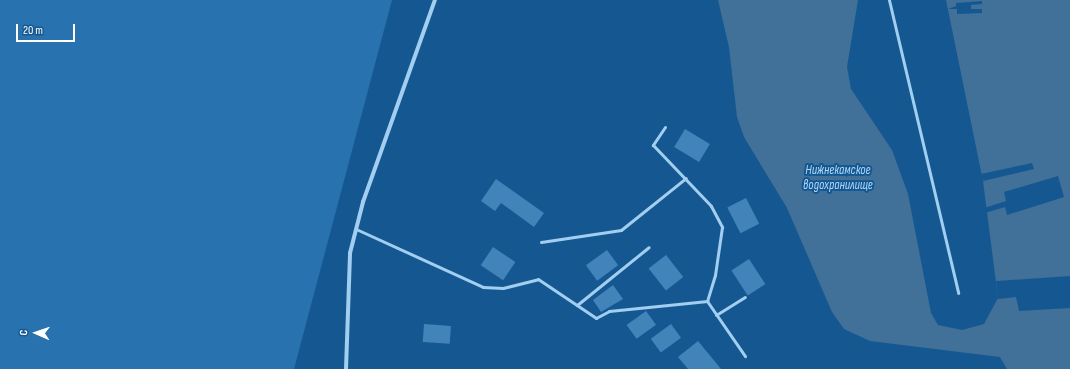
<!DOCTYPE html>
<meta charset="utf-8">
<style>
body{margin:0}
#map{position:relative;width:1070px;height:369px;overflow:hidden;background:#155891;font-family:"Sofia Sans Condensed",sans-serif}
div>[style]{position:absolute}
.green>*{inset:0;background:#2772af}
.water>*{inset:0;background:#417099}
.pier>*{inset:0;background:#155891}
.building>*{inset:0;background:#4284ba;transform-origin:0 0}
.service>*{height:3px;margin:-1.5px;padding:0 1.5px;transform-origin:1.5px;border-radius:1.5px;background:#a2cef1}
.minor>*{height:4px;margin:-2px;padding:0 2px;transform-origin:2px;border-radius:2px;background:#a2cef1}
span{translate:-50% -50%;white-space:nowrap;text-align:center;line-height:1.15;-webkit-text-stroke:4px #155891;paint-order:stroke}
.water-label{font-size:13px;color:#aed7f8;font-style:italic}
.north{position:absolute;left:16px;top:313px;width:40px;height:40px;-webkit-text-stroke:3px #155891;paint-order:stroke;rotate:272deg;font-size:11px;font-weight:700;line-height:16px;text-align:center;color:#fff}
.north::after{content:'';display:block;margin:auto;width:14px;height:18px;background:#fff;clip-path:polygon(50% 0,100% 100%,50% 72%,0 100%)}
.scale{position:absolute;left:16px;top:24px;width:59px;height:18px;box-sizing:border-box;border:2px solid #fff;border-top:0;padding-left:5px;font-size:12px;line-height:14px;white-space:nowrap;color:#fff;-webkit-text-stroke:3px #155891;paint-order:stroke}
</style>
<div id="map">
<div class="green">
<i style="clip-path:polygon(0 0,392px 0,294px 369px,0 369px)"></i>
</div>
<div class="water">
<i style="clip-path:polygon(718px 0,858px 0,847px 67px,851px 89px,892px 150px,908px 194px,931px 313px,938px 325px,962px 330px,984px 324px,998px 298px,983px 181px,946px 0,1070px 0,1070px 369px,1007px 369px,1000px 357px,870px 341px,844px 329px,832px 312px,787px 208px,744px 137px,737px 117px,729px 47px)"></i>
</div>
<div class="pier">
<i style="clip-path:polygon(982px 1px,982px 4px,971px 5px,971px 9px,982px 9px,982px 13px,957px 14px,957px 9px,948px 9px,956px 6px,956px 3px)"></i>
<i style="clip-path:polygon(1032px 163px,1034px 169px,983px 181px,981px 174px)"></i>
<i style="clip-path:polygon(1058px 176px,1064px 197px,1007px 215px,1005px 207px,985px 213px,984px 208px,1006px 201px,1004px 192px)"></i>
<i style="clip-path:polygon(1070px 276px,1070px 308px,1019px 311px,1016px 297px,998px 299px,996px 281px)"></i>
</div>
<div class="building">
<i style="left:685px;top:129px;width:29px;height:21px;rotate:31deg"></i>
<i style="clip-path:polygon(496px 179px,544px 213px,534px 227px,501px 203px,495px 211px,481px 201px)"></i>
<i style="left:746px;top:198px;width:29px;height:21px;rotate:63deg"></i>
<i style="left:493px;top:247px;width:27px;height:22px;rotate:34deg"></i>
<i style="left:607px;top:250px;width:19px;height:26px;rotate:54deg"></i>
<i style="left:666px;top:255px;width:28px;height:22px;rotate:52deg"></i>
<i style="left:749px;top:259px;width:30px;height:21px;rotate:57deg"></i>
<i style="clip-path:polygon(613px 285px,623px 299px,601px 312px,593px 300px)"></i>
<i style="left:646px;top:311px;width:17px;height:24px;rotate:54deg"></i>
<i style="left:424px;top:324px;width:27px;height:18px;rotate:4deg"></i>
<i style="left:671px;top:324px;width:17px;height:25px;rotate:54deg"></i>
<i style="clip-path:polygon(698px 341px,721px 369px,688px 369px,678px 357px)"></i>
</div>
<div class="service">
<i style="left:889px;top:0;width:301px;rotate:76.7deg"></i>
<i style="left:665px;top:127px;width:22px;rotate:124deg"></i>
<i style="left:653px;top:145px;width:84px;rotate:46.4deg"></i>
<i style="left:711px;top:206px;width:24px;rotate:62deg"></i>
<i style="left:722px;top:227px;width:49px;rotate:98.3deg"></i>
<i style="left:715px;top:275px;width:27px;rotate:107deg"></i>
<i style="left:356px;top:229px;width:140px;rotate:24.5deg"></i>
<i style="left:483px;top:287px;width:20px;rotate:3deg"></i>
<i style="left:503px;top:288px;width:36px;rotate:-14deg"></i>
<i style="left:538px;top:279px;width:70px;rotate:33.9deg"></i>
<i style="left:596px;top:318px;width:15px;rotate:-28deg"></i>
<i style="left:609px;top:311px;width:99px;rotate:-5.8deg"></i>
<i style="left:707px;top:301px;width:67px;rotate:55.4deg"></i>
<i style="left:541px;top:242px;width:81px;rotate:-8.5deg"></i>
<i style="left:621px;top:230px;width:83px;rotate:-38.7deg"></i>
<i style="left:577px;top:305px;width:92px;rotate:-38.9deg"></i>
<i style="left:716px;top:315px;width:34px;rotate:-32deg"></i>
</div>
<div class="minor">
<i style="left:346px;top:369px;width:116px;rotate:-88deg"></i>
<i style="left:350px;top:253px;width:53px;rotate:-75.7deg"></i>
<i style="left:363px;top:202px;width:214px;rotate:-70.4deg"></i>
</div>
<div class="water-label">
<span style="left:838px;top:178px">Нижнекамское<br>водохранилище</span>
</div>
<div class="north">С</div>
<div class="scale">20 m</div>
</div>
